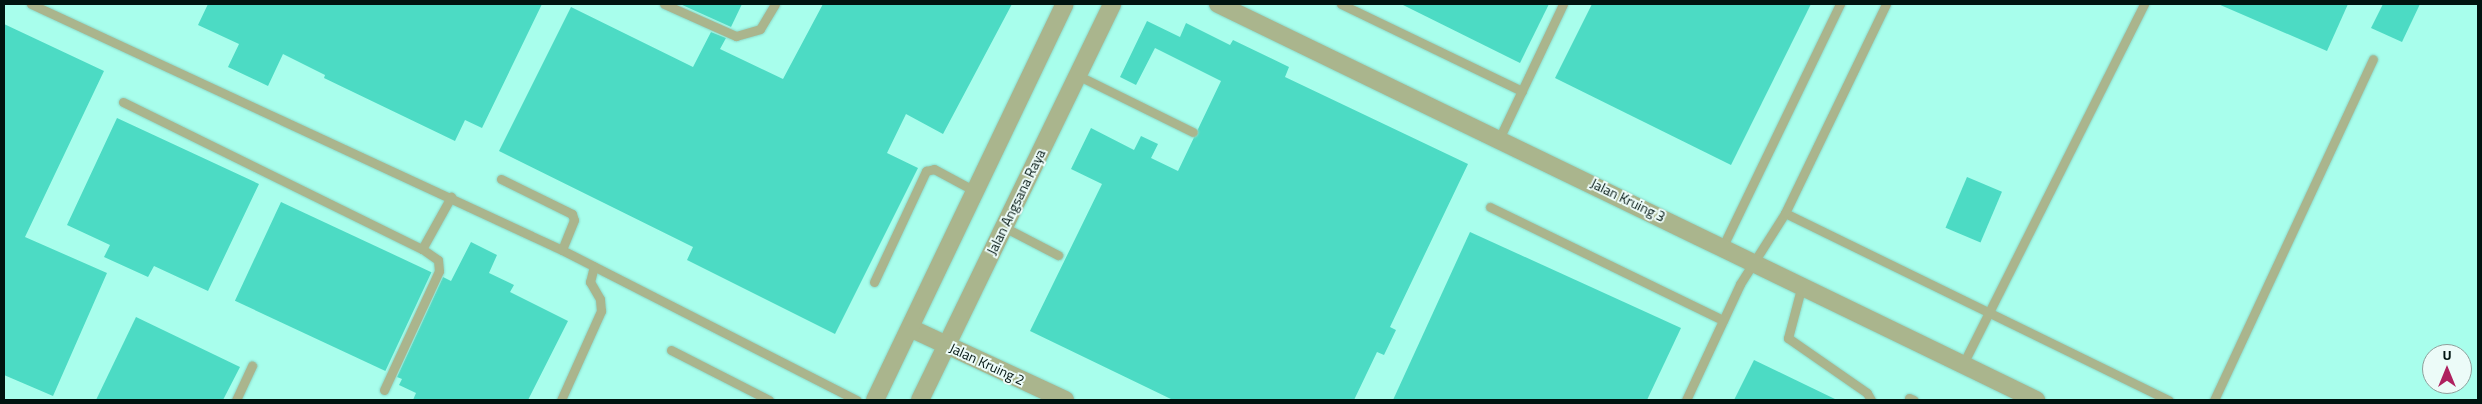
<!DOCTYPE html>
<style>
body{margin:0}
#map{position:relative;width:2482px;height:404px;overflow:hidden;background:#a8feec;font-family:"Titillium Web",sans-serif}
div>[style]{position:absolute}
.building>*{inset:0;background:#4cdbc4;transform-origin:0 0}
.roads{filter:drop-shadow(0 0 1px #8dd9c9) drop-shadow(0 0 1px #8dd9c9)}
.lane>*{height:9px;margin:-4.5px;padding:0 4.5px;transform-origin:4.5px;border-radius:4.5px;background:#aab58d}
.street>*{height:18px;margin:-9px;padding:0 9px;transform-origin:9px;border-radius:9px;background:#aab58d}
span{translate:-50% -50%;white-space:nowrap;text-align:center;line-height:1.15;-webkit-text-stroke:4px #ecfbf8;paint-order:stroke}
.street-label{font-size:14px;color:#001410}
.frame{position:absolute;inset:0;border:5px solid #001410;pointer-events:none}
.north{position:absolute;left:2422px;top:344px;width:50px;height:50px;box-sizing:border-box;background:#ecfbf8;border:1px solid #8e9f9b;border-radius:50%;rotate:0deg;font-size:14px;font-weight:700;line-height:20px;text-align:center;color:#001410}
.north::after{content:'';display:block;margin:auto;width:18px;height:22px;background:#ae215f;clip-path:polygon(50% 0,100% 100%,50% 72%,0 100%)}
</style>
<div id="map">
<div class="building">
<i style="clip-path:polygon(208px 4px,542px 4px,482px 128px,465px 120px,455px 141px,324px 78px,325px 75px,283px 54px,268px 86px,228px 67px,239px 44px,198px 25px)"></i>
<i style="clip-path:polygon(680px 4px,742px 4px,731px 27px)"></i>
<i style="clip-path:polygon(823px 4px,1012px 4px,943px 134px,906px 114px,887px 153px,918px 168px,835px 334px,687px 260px,693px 247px,499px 151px,571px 7px,693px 67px,711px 32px,726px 38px,720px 49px,783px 79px)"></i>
<i style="clip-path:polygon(1401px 4px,1549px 4px,1520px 63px)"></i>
<i style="clip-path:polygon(1592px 4px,1811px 4px,1731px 165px,1555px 78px)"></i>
<i style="clip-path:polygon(2218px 4px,2348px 4px,2327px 51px)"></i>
<i style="clip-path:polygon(2383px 4px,2420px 4px,2402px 42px,2371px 28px)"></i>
<i style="clip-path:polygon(1147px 21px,1180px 37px,1186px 23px,1230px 45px,1233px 40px,1289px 67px,1285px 77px,1468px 164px,1390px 327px,1396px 330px,1384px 355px,1377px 352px,1354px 400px,1173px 400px,1030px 331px,1102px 184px,1071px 169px,1091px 128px,1134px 150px,1141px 136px,1158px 144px,1151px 158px,1178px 171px,1221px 81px,1155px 48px,1136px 85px,1120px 77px)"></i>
<i style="clip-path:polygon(4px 24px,104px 71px,25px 237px,107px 273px,53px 396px,4px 375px)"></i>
<i style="clip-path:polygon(117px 118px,259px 184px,208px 291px,154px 266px,148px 277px,104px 257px,110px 245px,67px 225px)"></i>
<i style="left:1967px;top:177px;width:38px;height:55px;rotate:23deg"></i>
<i style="left:281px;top:202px;width:166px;height:109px;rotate:25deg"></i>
<i style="clip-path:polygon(1470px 232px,1681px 328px,1647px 400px,1393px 400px)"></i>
<i style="clip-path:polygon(471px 242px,497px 255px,489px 273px,514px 285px,510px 292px,568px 321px,528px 400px,413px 400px,416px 393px,399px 385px,402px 379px,397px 377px,443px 277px,451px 281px)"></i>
<i style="clip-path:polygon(136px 317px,240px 367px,223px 400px,96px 400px)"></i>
<i style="clip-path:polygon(1754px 360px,1837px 400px,1734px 400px)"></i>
</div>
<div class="roads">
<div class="lane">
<i style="left:31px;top:4px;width:585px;rotate:24.86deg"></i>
<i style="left:562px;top:250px;width:331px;rotate:27deg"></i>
<i style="left:664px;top:4px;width:79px;rotate:24deg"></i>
<i style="left:736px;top:36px;width:25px;rotate:-16deg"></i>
<i style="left:760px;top:29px;width:29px;rotate:-59deg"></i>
<i style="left:1341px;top:4px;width:201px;rotate:25.7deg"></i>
<i style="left:1077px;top:75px;width:129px;rotate:26.2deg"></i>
<i style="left:123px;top:102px;width:333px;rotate:26.2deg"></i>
<i style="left:1499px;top:139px;width:149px;rotate:-64.6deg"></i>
<i style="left:501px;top:179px;width:79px;rotate:26.2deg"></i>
<i style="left:572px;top:214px;width:6px;rotate:72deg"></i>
<i style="left:574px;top:220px;width:32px;rotate:112deg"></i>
<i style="left:1490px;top:207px;width:259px;rotate:25.9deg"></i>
<i style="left:1785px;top:213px;width:427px;rotate:26deg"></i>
<i style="left:1004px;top:227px;width:61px;rotate:27.4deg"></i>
<i style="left:1723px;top:246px;width:269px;rotate:-64.2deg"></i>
<i style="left:874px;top:282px;width:123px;rotate:-64.9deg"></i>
<i style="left:926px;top:171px;width:8px;rotate:-14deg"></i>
<i style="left:934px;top:169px;width:47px;rotate:28.2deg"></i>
<i style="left:1802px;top:285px;width:55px;rotate:104.8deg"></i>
<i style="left:1788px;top:338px;width:96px;rotate:34.8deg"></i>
<i style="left:1867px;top:393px;width:8px;rotate:60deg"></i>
<i style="left:671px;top:350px;width:110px;rotate:27deg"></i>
<i style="left:1963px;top:364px;width:403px;rotate:-63.3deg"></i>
<i style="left:384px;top:390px;width:131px;rotate:-65.2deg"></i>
<i style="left:439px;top:271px;width:11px;rotate:-95deg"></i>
<i style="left:438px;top:260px;width:19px;rotate:-145deg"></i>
<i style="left:422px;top:249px;width:60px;rotate:-60.9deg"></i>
<i style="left:1909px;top:398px;width:5px;rotate:22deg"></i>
<i style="left:236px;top:400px;width:38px;rotate:-65deg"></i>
<i style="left:561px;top:400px;width:98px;rotate:-65.8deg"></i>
<i style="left:601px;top:311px;width:12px;rotate:-95deg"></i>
<i style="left:600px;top:299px;width:20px;rotate:-120deg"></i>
<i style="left:590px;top:282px;width:16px;rotate:-76deg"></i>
<i style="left:1686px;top:400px;width:128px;rotate:-65deg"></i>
<i style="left:1740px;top:284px;width:84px;rotate:-57.6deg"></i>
<i style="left:1785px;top:213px;width:232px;rotate:-64.2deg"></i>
<i style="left:2214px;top:400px;width:376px;rotate:-65deg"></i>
</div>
<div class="street">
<i style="left:1218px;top:4px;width:909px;rotate:25.83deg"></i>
<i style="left:910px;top:328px;width:171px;rotate:24.9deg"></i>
<i style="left:875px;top:400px;width:439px;rotate:-64.4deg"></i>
<i style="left:920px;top:400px;width:440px;rotate:-64.1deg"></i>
</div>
</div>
<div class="street-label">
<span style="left:1628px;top:200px;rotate:26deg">Jalan Kruing 3</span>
<span style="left:1016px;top:202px;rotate:-64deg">Jalan Angsana Raya</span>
<span style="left:987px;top:364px;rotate:25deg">Jalan Kruing 2</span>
</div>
<div class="frame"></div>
<div class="north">U</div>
</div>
